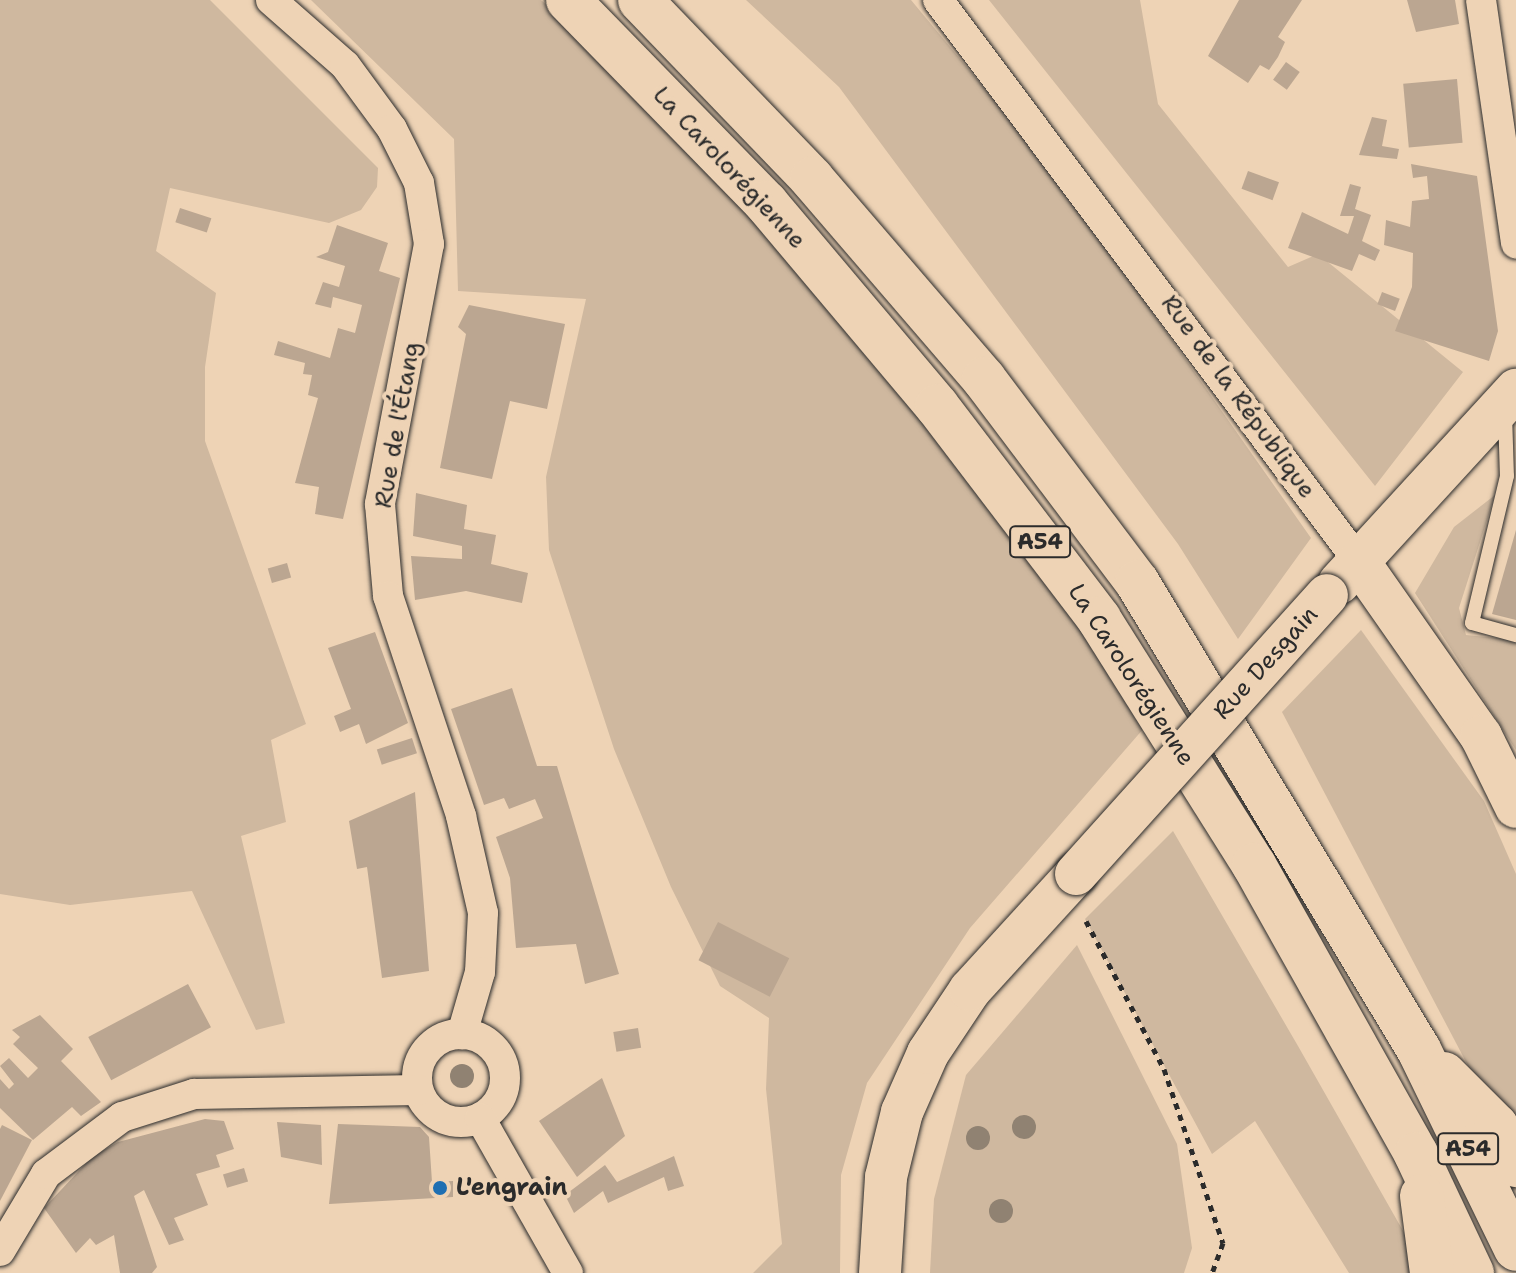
<!DOCTYPE html>
<meta charset="utf-8">
<style>
body{margin:0}
#map{position:relative;width:1516px;height:1273px;overflow:hidden;background:#eed3b5;font-family:"Shantell Sans",sans-serif}
div>[style]{position:absolute}
.green>*{inset:0;background:#cfb89f}
.building>*{inset:0;background:#bba691;transform-origin:0 0}
.path>*{height:5px;margin-top:-2.5px;transform-origin:0;background:repeating-linear-gradient(90deg,#2b2b2b 0 6px,transparent 0 12px)}
.roads{filter:drop-shadow(0 0 2px #2b2b2b) drop-shadow(0 0 2px #2b2b2b)}
.lane>*{height:14px;margin:-7px;padding:0 7px;transform-origin:7px;border-radius:7px;background:#eed3b5}
.street>*{height:30px;margin:-15px;padding:0 15px;transform-origin:15px;border-radius:15px;background:#eed3b5}
.street>.ring{margin:-15px;padding:0;box-sizing:content-box;background:none;border:30px solid #eed3b5;border-radius:50%}
.secondary>*{height:42px;margin:-21px;padding:0 21px;transform-origin:21px;border-radius:21px;background:#eed3b5}
.highway>*{height:44px;margin:-22px;padding:0 22px;transform-origin:22px;border-radius:22px;background:#eed3b5}
.bridges{filter:drop-shadow(0 0 2px #2b2b2b) drop-shadow(0 0 2px #2b2b2b)}
.secondary-bridge>*{height:42px;margin:-21px;padding:0 21px;transform-origin:21px;border-radius:21px;background:#eed3b5}
.trees>*{width:24px;height:24px;margin:-12px;border-radius:50%;background:#908272}
.dots>*{width:22px;height:22px;translate:-50% -50%;box-sizing:border-box;border:4px solid #eed3b5;border-radius:50%}
span{translate:-50% -50%;white-space:nowrap;text-align:center;line-height:1.15;-webkit-text-stroke:8px #eed3b5;paint-order:stroke}
.shield-label span{padding:2px 6px;background:#eed3b5;border:2px solid;border-radius:6px;-webkit-text-stroke-width:0}
.shield-label{font-size:22px;color:#2b2b2b;font-weight:700}
.street-label{font-size:24px;color:#2b2b2b}
.poi-label{font-size:24px;color:#2b2b2b;font-weight:700}
.left{translate:0 -50%;text-align:left}
</style>
<div id="map">
<div class="green">
<i style="clip-path:polygon(0 0,210px 0,378px 168px,377px 187px,361px 210px,329px 223px,170px 188px,156px 251px,216px 293px,205px 367px,205px 441px,306px 724px,271px 740px,286px 822px,241px 836px,285px 1023px,256px 1030px,192px 891px,70px 905px,0 894px)"></i>
<i style="clip-path:polygon(311px 0,541px 0,885px 315px,1158px 712px,970px 928px,867px 1083px,841px 1175px,840px 1273px,753px 1273px,782px 1244px,766px 1089px,769px 1018px,720px 986px,671px 887px,614px 749px,549px 550px,546px 477px,586px 299px,458px 291px,454px 139px)"></i>
<i style="clip-path:polygon(746px 0,911px 0,1053px 171px,1311px 538px,1238px 639px,1178px 544px,839px 87px)"></i>
<i style="clip-path:polygon(989px 0,1140px 0,1158px 104px,1288px 267px,1318px 254px,1463px 372px,1375px 486px)"></i>
<i style="clip-path:polygon(1495px 495px,1459px 608px,1466px 635px,1516px 640px,1516px 750px,1415px 593px,1454px 527px)"></i>
<i style="clip-path:polygon(1361px 630px,1484px 801px,1516px 874px,1516px 1157px,1282px 712px)"></i>
<i style="clip-path:polygon(1173px 831px,1298px 1046px,1427px 1273px,1349px 1273px,1255px 1121px,1212px 1154px,1085px 919px)"></i>
<i style="clip-path:polygon(1077px 945px,1177px 1144px,1192px 1248px,1184px 1273px,930px 1273px,934px 1199px,966px 1075px)"></i>
</div>
<div class="building">
<i style="clip-path:polygon(1239px 0,1302px 0,1278px 37px,1285px 42px,1278px 57px,1269px 70px,1260px 65px,1248px 83px,1208px 56px)"></i>
<i style="clip-path:polygon(1407px 0,1455px 0,1459px 24px,1416px 32px)"></i>
<i style="left:1286px;top:62px;width:17px;height:22px;rotate:36deg"></i>
<i style="left:1457px;top:79px;width:64px;height:54px;rotate:85deg"></i>
<i style="clip-path:polygon(1372px 117px,1387px 120px,1382px 146px,1399px 149px,1397px 159px,1359px 155px)"></i>
<i style="clip-path:polygon(1411px 164px,1477px 176px,1498px 331px,1489px 361px,1395px 331px,1412px 287px,1413px 253px,1384px 245px,1386px 220px,1410px 227px,1412px 201px,1429px 199px,1427px 176px,1413px 178px)"></i>
<i style="left:1248px;top:171px;width:33px;height:19px;rotate:20deg"></i>
<i style="clip-path:polygon(1350px 184px,1361px 187px,1355px 209px,1371px 215px,1362px 241px,1380px 250px,1375px 261px,1359px 254px,1352px 271px,1288px 248px,1302px 212px,1348px 234px,1354px 216px,1340px 216px)"></i>
<i style="left:180px;top:208px;width:33px;height:15px;rotate:18deg"></i>
<i style="clip-path:polygon(337px 225px,388px 243px,379px 271px,400px 278px,343px 519px,315px 514px,319px 487px,295px 483px,318px 398px,308px 395px,312px 375px,303px 374px,305px 363px,274px 355px,278px 341px,330px 358px,338px 328px,355px 333px,362px 305px,333px 297px,331px 308px,315px 304px,323px 282px,339px 287px,345px 266px,316px 257px,328px 252px)"></i>
<i style="left:1382px;top:292px;width:19px;height:13px;rotate:21deg"></i>
<i style="clip-path:polygon(469px 305px,565px 324px,547px 409px,510px 401px,492px 479px,440px 468px,466px 334px,458px 327px)"></i>
<i style="clip-path:polygon(416px 493px,467px 505px,464px 529px,496px 535px,491px 564px,528px 573px,522px 603px,466px 591px,415px 600px,411px 556px,462px 559px,462px 546px,413px 536px)"></i>
<i style="clip-path:polygon(1516px 530px,1516px 620px,1492px 614px)"></i>
<i style="left:287px;top:563px;width:15px;height:20px;rotate:74deg"></i>
<i style="clip-path:polygon(375px 632px,408px 723px,366px 744px,359px 724px,340px 732px,334px 716px,351px 709px,328px 648px)"></i>
<i style="clip-path:polygon(512px 688px,537px 766px,557px 766px,619px 974px,585px 984px,576px 944px,516px 948px,510px 878px,496px 837px,543px 818px,535px 799px,509px 809px,504px 798px,484px 805px,451px 709px)"></i>
<i style="left:412px;top:738px;width:16px;height:37px;rotate:72deg"></i>
<i style="clip-path:polygon(415px 792px,429px 971px,382px 978px,367px 867px,357px 869px,349px 821px)"></i>
<i style="left:718px;top:922px;width:80px;height:43px;rotate:27deg"></i>
<i style="left:188px;top:984px;width:49px;height:113px;rotate:62deg"></i>
<i style="clip-path:polygon(40px 1015px,73px 1049px,61px 1061px,101px 1102px,81px 1116px,72px 1107px,33px 1140px,0 1108px,0 1079px,9px 1089px,14px 1084px,0 1066px,9px 1058px,28px 1078px,38px 1068px,13px 1044px,20px 1037px,12px 1030px)"></i>
<i style="left:638px;top:1028px;width:20px;height:25px;rotate:81deg"></i>
<i style="clip-path:polygon(602px 1078px,625px 1136px,577px 1177px,539px 1121px)"></i>
<i style="clip-path:polygon(205px 1119px,224px 1121px,234px 1149px,216px 1155px,220px 1167px,196px 1174px,208px 1205px,174px 1218px,184px 1240px,169px 1245px,144px 1190px,134px 1196px,157px 1267px,152px 1273px,120px 1273px,114px 1235px,96px 1245px,90px 1238px,76px 1253px,44px 1208px,92px 1157px,118px 1142px)"></i>
<i style="clip-path:polygon(277px 1122px,321px 1125px,322px 1165px,281px 1157px)"></i>
<i style="clip-path:polygon(338px 1124px,420px 1127px,429px 1137px,432px 1182px,453px 1181px,453px 1197px,329px 1204px)"></i>
<i style="clip-path:polygon(2px 1125px,32px 1140px,0 1201px,0 1129px)"></i>
<i style="clip-path:polygon(674px 1156px,684px 1186px,668px 1191px,664px 1177px,608px 1203px,603px 1191px,574px 1213px,565px 1195px,605px 1165px,617px 1182px)"></i>
<i style="left:244px;top:1168px;width:14px;height:22px;rotate:73deg"></i>
</div>
<div class="path">
<i style="left:1086px;top:921px;width:167px;rotate:62.2deg"></i>
<i style="left:1164px;top:1069px;width:184px;rotate:71.3deg"></i>
<i style="left:1223px;top:1243px;width:32px;rotate:110deg"></i>
</div>
<div class="roads">
<div class="lane">
<i style="left:1505px;top:414px;width:62px;rotate:88.2deg"></i>
<i style="left:1507px;top:476px;width:151px;rotate:103.4deg"></i>
<i style="left:1472px;top:623px;width:46px;rotate:15.3deg"></i>
</div>
<div class="street">
<i style="left:271px;top:0;width:98px;rotate:41.3deg"></i>
<i style="left:345px;top:65px;width:79px;rotate:53.7deg"></i>
<i style="left:392px;top:129px;width:60px;rotate:63.4deg"></i>
<i style="left:419px;top:183px;width:62px;rotate:80.7deg"></i>
<i style="left:429px;top:244px;width:265px;rotate:100.7deg"></i>
<i style="left:380px;top:504px;width:92px;rotate:85deg"></i>
<i style="left:388px;top:596px;width:232px;rotate:71.6deg"></i>
<i style="left:461px;top:816px;width:99px;rotate:77.2deg"></i>
<i style="left:483px;top:913px;width:59px;rotate:92.9deg"></i>
<i style="left:480px;top:972px;width:65px;rotate:106.2deg"></i>
<i style="left:938px;top:0;width:702px;rotate:53.16deg"></i>
<i style="left:1481px;top:0;width:246px;rotate:81.8deg"></i>
<i class="ring" style="left:417px;top:1034px;width:58px;height:58px"></i>
<i style="left:480px;top:1118px;width:178px;rotate:60.4deg"></i>
<i style="left:0;top:1251px;width:90px;rotate:-59.1deg"></i>
<i style="left:46px;top:1174px;width:95px;rotate:-36.9deg"></i>
<i style="left:122px;top:1117px;width:76px;rotate:-17.7deg"></i>
<i style="left:194px;top:1094px;width:224px;rotate:-1deg"></i>
</div>
<div class="secondary">
<i style="left:1359px;top:562px;width:213px;rotate:55deg"></i>
<i style="left:1481px;top:736px;width:79px;rotate:63.8deg"></i>
<i style="left:1339px;top:583px;width:262px;rotate:-47.5deg"></i>
<i style="left:880px;top:1273px;width:96px;rotate:-86.4deg"></i>
<i style="left:886px;top:1177px;width:67px;rotate:-76.2deg"></i>
<i style="left:902px;top:1112px;width:64px;rotate:-66.2deg"></i>
<i style="left:928px;top:1053px;width:76px;rotate:-56.3deg"></i>
<i style="left:970px;top:990px;width:157px;rotate:-47.6deg"></i>
</div>
<div class="highway">
<i style="left:568px;top:0;width:284px;rotate:45.7deg"></i>
<i style="left:766px;top:203px;width:265px;rotate:49.9deg"></i>
<i style="left:937px;top:406px;width:268px;rotate:52.7deg"></i>
<i style="left:1099px;top:619px;width:291px;rotate:57.8deg"></i>
<i style="left:1254px;top:865px;width:331px;rotate:60.7deg"></i>
<i style="left:1416px;top:1154px;width:132px;rotate:64.8deg"></i>
<i style="left:640px;top:0;width:248px;rotate:46.1deg"></i>
<i style="left:812px;top:179px;width:264px;rotate:49.3deg"></i>
<i style="left:984px;top:379px;width:254px;rotate:53deg"></i>
<i style="left:1137px;top:582px;width:546px;rotate:58.93deg"></i>
<i style="left:1419px;top:1050px;width:221px;rotate:64deg"></i>
<i style="left:1444px;top:1074px;width:74px;rotate:45deg"></i>
<i style="left:1496px;top:1126px;width:44px;rotate:62.9deg"></i>
<i style="left:1422px;top:1196px;width:78px;rotate:82.6deg"></i>
</div>
</div>
<div class="bridges">
<div class="secondary-bridge">
<i style="left:1076px;top:874px;width:375px;rotate:-48deg"></i>
</div>
</div>
<div class="trees">
<i style="left:462px;top:1076px"></i>
<i style="left:1024px;top:1127px"></i>
<i style="left:978px;top:1138px"></i>
<i style="left:1001px;top:1211px"></i>
</div>
<div class="dots">
<i style="left:440px;top:1188px;background:#1f6fb2"></i>
</div>
<div class="shield-label">
<span style="left:1040px;top:542px">A54</span>
<span style="left:1468px;top:1149px">A54</span>
</div>
<div class="street-label">
<span style="left:729px;top:168px;rotate:47deg">La Carolorégienne</span>
<span style="left:1238px;top:397px;rotate:54deg">Rue de la République</span>
<span style="left:398px;top:425px;rotate:-80deg">Rue de l'Étang</span>
<span style="left:1266px;top:663px;rotate:-48deg">Rue Desgain</span>
<span style="left:1131px;top:675px;rotate:57deg">La Carolorégienne</span>
</div>
<div class="poi-label">
<span class="left" style="left:456px;top:1188px">L'engrain</span>
</div>
</div>
